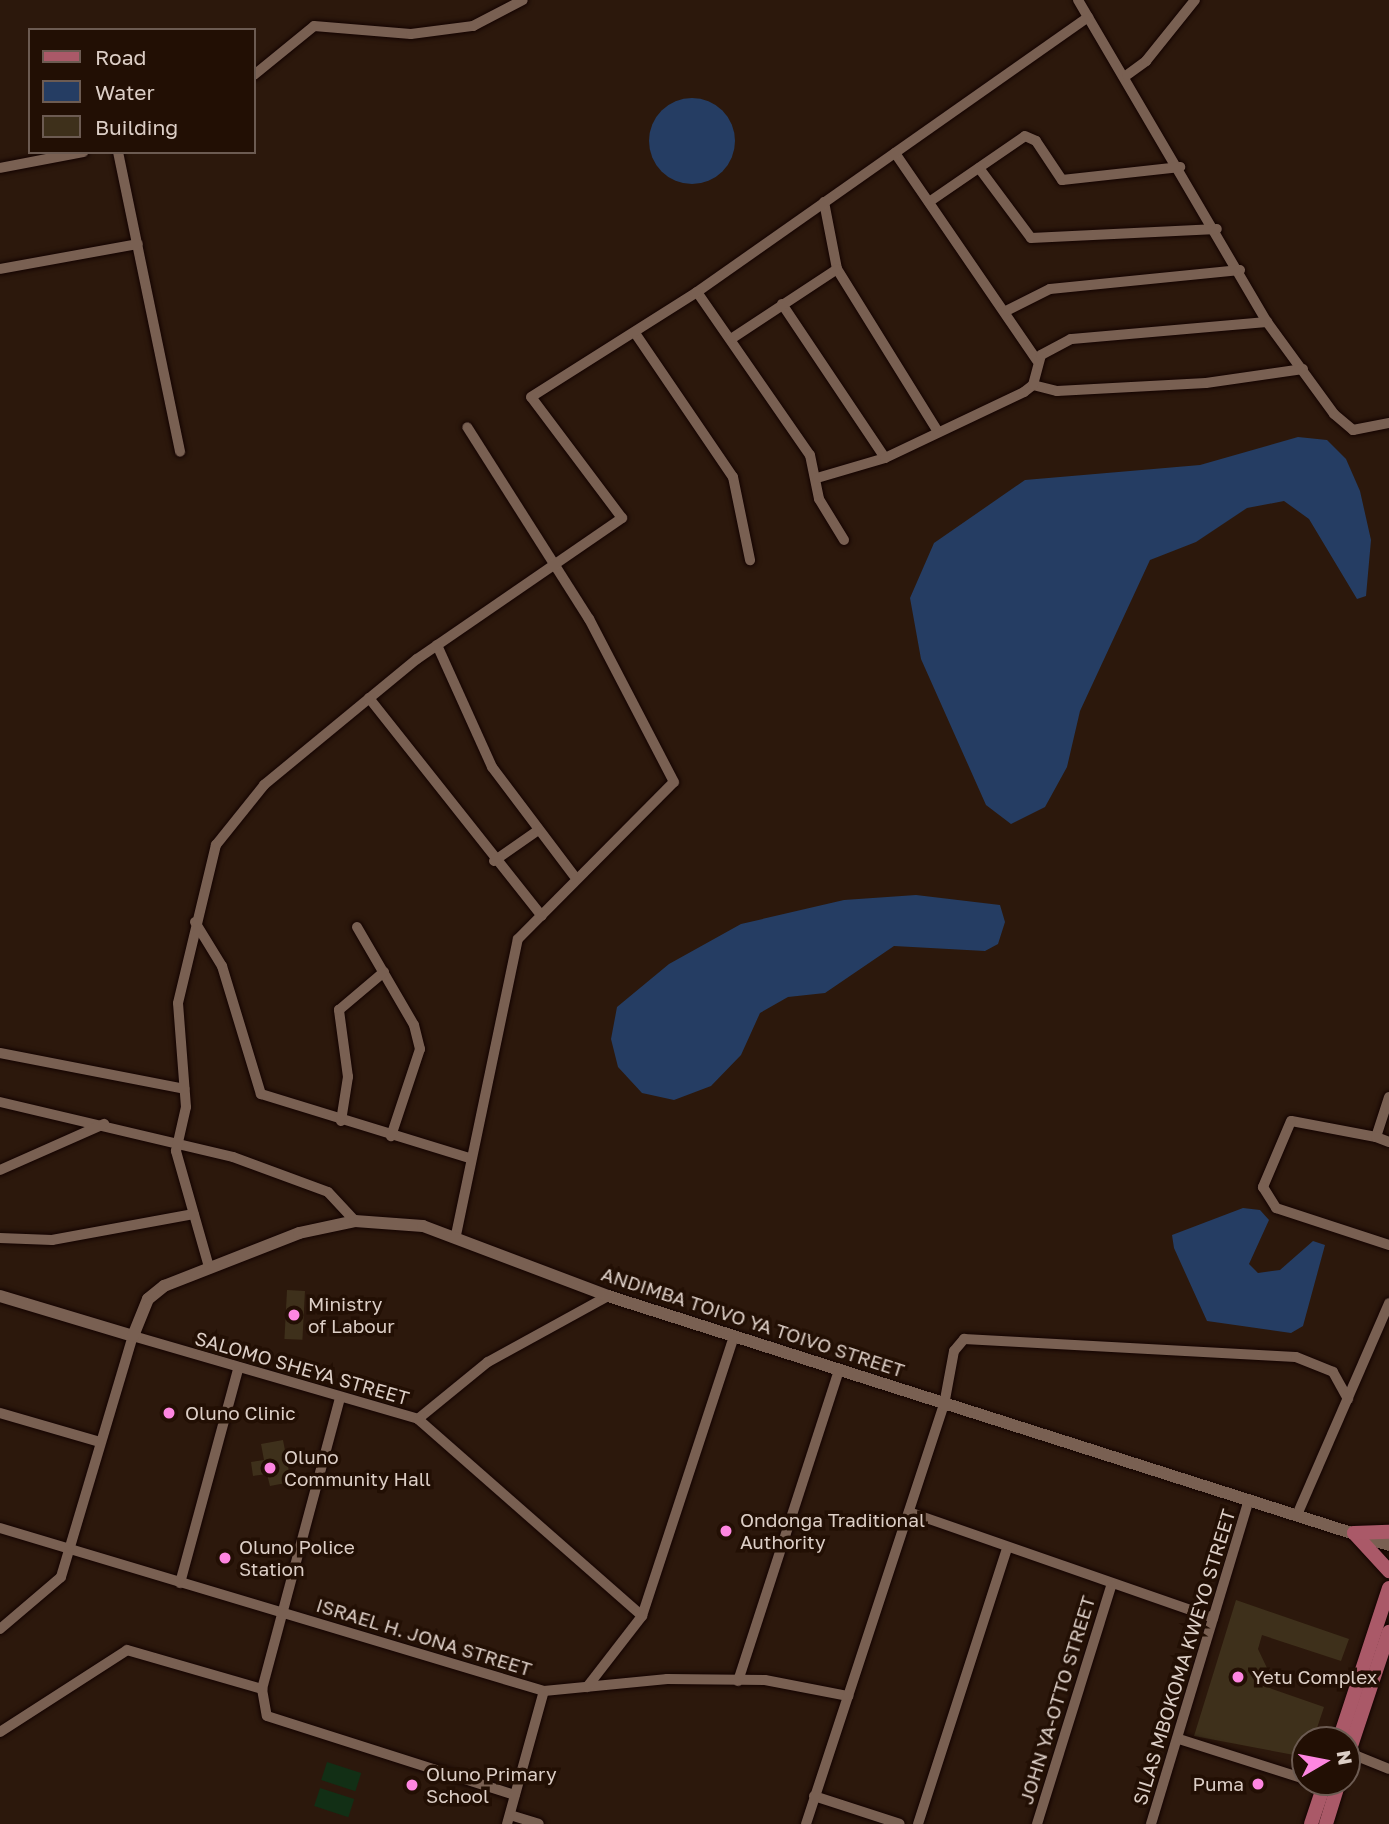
<!DOCTYPE html>
<style>
body{margin:0}
#map{position:relative;width:1389px;height:1824px;overflow:hidden;background:#2c180c;font-family:"Golos Text",sans-serif}
div>[style]{position:absolute}
.green>*{inset:0;background:#122f15;transform-origin:0 0}
.water>*{inset:0;background:#253d63}
.round{border-radius:50%}
.building>*{inset:0;background:#3e301b;transform-origin:0 0}
.roads{filter:drop-shadow(0 0 2px #130300) drop-shadow(0 0 2px #130300)}
.minor>*{height:10px;margin:-5px;padding:0 5px;transform-origin:5px;border-radius:5px;background:#796052}
.tertiary>*{height:12px;margin:-6px;padding:0 6px;transform-origin:6px;border-radius:6px;background:#796052}
.primary>*{height:14px;margin:-7px;padding:0 7px;transform-origin:7px;border-radius:7px;background:#aa5968}
.dots>*{width:19px;height:19px;translate:-50% -50%;box-sizing:border-box;border:4px solid #220f04;border-radius:50%}
span{translate:-50% -50%;white-space:nowrap;text-align:center;line-height:1.15;-webkit-text-stroke:7px #220f04;paint-order:stroke}
.poi-label{font-size:19px;color:#dccec6}
.left{translate:0 -50%;text-align:left}
.right{translate:-100% -50%;text-align:right}
.street-label{font-size:19px;color:#dccec6}
.legend{position:absolute;left:28px;top:28px;width:228px;height:126px;box-sizing:border-box;background:#220f04;border:2px solid #6c5b52;margin:0;padding:9px 12px;list-style:none;font-size:21px;color:#dccec6}
.legend li{display:flex;align-items:center;gap:14px;height:35px}
.legend b{width:35px;border:2px solid #6c5b52}
.north{position:absolute;left:1291px;top:1726px;width:70px;height:70px;box-sizing:border-box;background:#220f04;border:2px solid #6c5b52;border-radius:50%;rotate:80deg;font-size:19px;font-weight:700;line-height:28px;text-align:center;color:#dccec6}
.north::after{content:'';display:block;margin:auto;width:24px;height:32px;background:#fe86e1;clip-path:polygon(50% 0,100% 100%,50% 72%,0 100%)}
</style>
<div id="map">
<div class="green">
<i style="left:327px;top:1762px;width:36px;height:19px;rotate:18deg"></i>
<i style="left:320px;top:1788px;width:36px;height:19px;rotate:18deg"></i>
</div>
<div class="water">
<i class="round" style="left:649px;top:98px;width:86px;height:86px"></i>
<i style="clip-path:polygon(1298px 437px,1327px 440px,1346px 459px,1360px 491px,1371px 540px,1366px 596px,1357px 599px,1309px 519px,1284px 501px,1247px 508px,1196px 542px,1150px 560px,1080px 711px,1067px 767px,1045px 807px,1011px 824px,986px 805px,921px 659px,910px 598px,934px 543px,1025px 480px,1200px 465px)"></i>
<i style="clip-path:polygon(916px 895px,1000px 905px,1005px 922px,998px 944px,985px 951px,894px 946px,825px 993px,788px 997px,760px 1013px,741px 1055px,711px 1086px,674px 1100px,642px 1093px,618px 1067px,611px 1039px,617px 1007px,669px 964px,741px 924px,844px 900px)"></i>
<i style="clip-path:polygon(1243px 1208px,1260px 1210px,1269px 1220px,1249px 1264px,1258px 1273px,1280px 1270px,1313px 1241px,1325px 1245px,1303px 1326px,1291px 1333px,1207px 1321px,1174px 1248px,1172px 1235px)"></i>
</div>
<div class="building">
<i style="left:287px;top:1290px;width:18px;height:49px;rotate:3deg"></i>
<i style="clip-path:polygon(283px 1440px,291px 1482px,270px 1486px,267px 1474px,253px 1476px,251px 1462px,264px 1460px,261px 1444px)"></i>
<i style="clip-path:polygon(1236px 1600px,1349px 1639px,1341px 1661px,1262px 1635px,1258px 1649px,1267px 1668px,1261px 1685px,1324px 1707px,1313px 1740px,1305px 1740px,1305px 1757px,1194px 1736px)"></i>
</div>
<div class="roads">
<div class="minor">
<i style="left:1078px;top:0;width:373px;rotate:59.6deg"></i>
<i style="left:1267px;top:322px;width:114px;rotate:53.9deg"></i>
<i style="left:1334px;top:414px;width:25px;rotate:40deg"></i>
<i style="left:1353px;top:430px;width:37px;rotate:-11deg"></i>
<i style="left:254px;top:75px;width:77px;rotate:-39.2deg"></i>
<i style="left:314px;top:26px;width:97px;rotate:4.7deg"></i>
<i style="left:411px;top:34px;width:63px;rotate:-7.4deg"></i>
<i style="left:473px;top:26px;width:56px;rotate:-27.5deg"></i>
<i style="left:1127px;top:75px;width:24px;rotate:-36deg"></i>
<i style="left:1146px;top:61px;width:78px;rotate:-51.2deg"></i>
<i style="left:118px;top:152px;width:306px;rotate:78.3deg"></i>
<i style="left:895px;top:153px;width:251px;rotate:55.6deg"></i>
<i style="left:0;top:168px;width:85px;rotate:-10.9deg"></i>
<i style="left:979px;top:168px;width:87px;rotate:53.4deg"></i>
<i style="left:1031px;top:238px;width:186px;rotate:-2.8deg"></i>
<i style="left:824px;top:202px;width:68px;rotate:79deg"></i>
<i style="left:837px;top:269px;width:190px;rotate:58.2deg"></i>
<i style="left:929px;top:202px;width:116px;rotate:-34.5deg"></i>
<i style="left:1025px;top:136px;width:12px;rotate:24deg"></i>
<i style="left:1036px;top:141px;width:47px;rotate:56.3deg"></i>
<i style="left:1062px;top:180px;width:119px;rotate:-6.3deg"></i>
<i style="left:0;top:269px;width:140px;rotate:-10.3deg"></i>
<i style="left:697px;top:292px;width:198px;rotate:55.3deg"></i>
<i style="left:810px;top:455px;width:45px;rotate:78.4deg"></i>
<i style="left:819px;top:499px;width:48px;rotate:58.6deg"></i>
<i style="left:782px;top:304px;width:185px;rotate:56.2deg"></i>
<i style="left:1006px;top:311px;width:49px;rotate:-26.6deg"></i>
<i style="left:1050px;top:289px;width:191px;rotate:-5.7deg"></i>
<i style="left:635px;top:333px;width:174px;rotate:55.8deg"></i>
<i style="left:733px;top:477px;width:85px;rotate:78.4deg"></i>
<i style="left:731px;top:339px;width:127px;rotate:-33.4deg"></i>
<i style="left:1033px;top:385px;width:25px;rotate:14deg"></i>
<i style="left:1057px;top:391px;width:149px;rotate:-3.1deg"></i>
<i style="left:1206px;top:383px;width:98px;rotate:-8.2deg"></i>
<i style="left:817px;top:478px;width:71px;rotate:-16.4deg"></i>
<i style="left:885px;top:458px;width:154px;rotate:-25.4deg"></i>
<i style="left:1024px;top:392px;width:11px;rotate:-38deg"></i>
<i style="left:1033px;top:385px;width:31px;rotate:-75deg"></i>
<i style="left:1041px;top:355px;width:34px;rotate:-28deg"></i>
<i style="left:1071px;top:339px;width:197px;rotate:-5deg"></i>
<i style="left:437px;top:645px;width:134px;rotate:65.7deg"></i>
<i style="left:492px;top:767px;width:136px;rotate:53deg"></i>
<i style="left:369px;top:698px;width:278px;rotate:51.6deg"></i>
<i style="left:494px;top:861px;width:52px;rotate:-34.9deg"></i>
<i style="left:195px;top:922px;width:52px;rotate:58.5deg"></i>
<i style="left:222px;top:966px;width:134px;rotate:73.1deg"></i>
<i style="left:261px;top:1094px;width:218px;rotate:17.1deg"></i>
<i style="left:357px;top:927px;width:113px;rotate:59.8deg"></i>
<i style="left:414px;top:1025px;width:25px;rotate:76deg"></i>
<i style="left:420px;top:1049px;width:92px;rotate:108.4deg"></i>
<i style="left:0;top:1053px;width:188px;rotate:11deg"></i>
<i style="left:1389px;top:1097px;width:42px;rotate:108deg"></i>
<i style="left:1376px;top:1137px;width:86px;rotate:-169.3deg"></i>
<i style="left:1291px;top:1121px;width:72px;rotate:113deg"></i>
<i style="left:1263px;top:1187px;width:25px;rotate:58deg"></i>
<i style="left:1276px;top:1208px;width:119px;rotate:18.1deg"></i>
<i style="left:0;top:1102px;width:239px;rotate:13.3deg"></i>
<i style="left:233px;top:1157px;width:101px;rotate:20.2deg"></i>
<i style="left:328px;top:1192px;width:40px;rotate:47deg"></i>
<i style="left:341px;top:1121px;width:45px;rotate:-81deg"></i>
<i style="left:348px;top:1077px;width:68px;rotate:-97.7deg"></i>
<i style="left:339px;top:1010px;width:59px;rotate:-40.2deg"></i>
<i style="left:1376px;top:1137px;width:14px;rotate:21deg"></i>
<i style="left:0;top:1170px;width:114px;rotate:-23.9deg"></i>
<i style="left:456px;top:1235px;width:302px;rotate:-78.2deg"></i>
<i style="left:518px;top:939px;width:221px;rotate:-45.2deg"></i>
<i style="left:674px;top:782px;width:184px;rotate:-117.5deg"></i>
<i style="left:589px;top:619px;width:227px;rotate:-122.4deg"></i>
<i style="left:0;top:1238px;width:52px;rotate:2.2deg"></i>
<i style="left:52px;top:1240px;width:144px;rotate:-10.4deg"></i>
<i style="left:209px;top:1267px;width:121px;rotate:-105.9deg"></i>
<i style="left:176px;top:1151px;width:45px;rotate:-77.2deg"></i>
<i style="left:186px;top:1107px;width:104px;rotate:-94.4deg"></i>
<i style="left:178px;top:1003px;width:163px;rotate:-76.5deg"></i>
<i style="left:216px;top:845px;width:77px;rotate:-51.3deg"></i>
<i style="left:264px;top:785px;width:198px;rotate:-39.5deg"></i>
<i style="left:417px;top:659px;width:249px;rotate:-34.5deg"></i>
<i style="left:622px;top:518px;width:151px;rotate:-126.9deg"></i>
<i style="left:531px;top:397px;width:196px;rotate:-32.3deg"></i>
<i style="left:697px;top:292px;width:478px;rotate:-35.1deg"></i>
<i style="left:0;top:1413px;width:104px;rotate:16.2deg"></i>
<i style="left:418px;top:1419px;width:90px;rotate:-39.2deg"></i>
<i style="left:488px;top:1362px;width:137px;rotate:-28.8deg"></i>
<i style="left:909px;top:1512px;width:322px;rotate:19.2deg"></i>
<i style="left:1297px;top:1515px;width:231px;rotate:-66.5deg"></i>
<i style="left:0;top:1528px;width:568px;rotate:16.68deg"></i>
<i style="left:544px;top:1691px;width:124px;rotate:-5.6deg"></i>
<i style="left:667px;top:1679px;width:98px;rotate:0.6deg"></i>
<i style="left:765px;top:1680px;width:85px;rotate:10.9deg"></i>
<i style="left:180px;top:1583px;width:221px;rotate:-74.8deg"></i>
<i style="left:0;top:1629px;width:80px;rotate:-40.4deg"></i>
<i style="left:61px;top:1577px;width:252px;rotate:-73.4deg"></i>
<i style="left:133px;top:1336px;width:297px;rotate:16.2deg"></i>
<i style="left:418px;top:1419px;width:298px;rotate:41.3deg"></i>
<i style="left:738px;top:1681px;width:327px;rotate:-72deg"></i>
<i style="left:587px;top:1687px;width:90px;rotate:-52.2deg"></i>
<i style="left:642px;top:1616px;width:294px;rotate:-71.8deg"></i>
<i style="left:262px;top:1689px;width:27px;rotate:80deg"></i>
<i style="left:267px;top:1716px;width:260px;rotate:17.7deg"></i>
<i style="left:0;top:1732px;width:151px;rotate:-32.8deg"></i>
<i style="left:127px;top:1650px;width:141px;rotate:16.1deg"></i>
<i style="left:262px;top:1689px;width:302px;rotate:-75deg"></i>
<i style="left:1179px;top:1739px;width:132px;rotate:17.6deg"></i>
<i style="left:1347px;top:1752px;width:45px;rotate:22deg"></i>
<i style="left:814px;top:1796px;width:90px;rotate:18deg"></i>
<i style="left:510px;top:1815px;width:30px;rotate:17deg"></i>
<i style="left:507px;top:1824px;width:138px;rotate:-74.5deg"></i>
<i style="left:806px;top:1824px;width:441px;rotate:-71.8deg"></i>
<i style="left:944px;top:1405px;width:55px;rotate:-79.5deg"></i>
<i style="left:954px;top:1351px;width:16px;rotate:-50deg"></i>
<i style="left:964px;top:1339px;width:332px;rotate:3.1deg"></i>
<i style="left:1296px;top:1357px;width:40px;rotate:22deg"></i>
<i style="left:1333px;top:1372px;width:31px;rotate:61deg"></i>
<i style="left:918px;top:1824px;width:289px;rotate:-72.1deg"></i>
<i style="left:1037px;top:1824px;width:249px;rotate:-72.7deg"></i>
<i style="left:1151px;top:1824px;width:338px;rotate:-73.2deg"></i>
</div>
<div class="tertiary">
<i style="left:0;top:1296px;width:139px;rotate:16.7deg"></i>
<i style="left:133px;top:1336px;width:40px;rotate:-68deg"></i>
<i style="left:148px;top:1299px;width:21px;rotate:-39deg"></i>
<i style="left:164px;top:1286px;width:145px;rotate:-21.4deg"></i>
<i style="left:299px;top:1233px;width:57px;rotate:-12.1deg"></i>
<i style="left:355px;top:1221px;width:68px;rotate:4.2deg"></i>
<i style="left:423px;top:1226px;width:198px;rotate:20.7deg"></i>
<i style="left:608px;top:1296px;width:820px;rotate:17.68deg"></i>
</div>
<div class="primary">
<i style="left:1354px;top:1533px;width:52px;rotate:47.4deg"></i>
<i style="left:1354px;top:1533px;width:35px;rotate:-2deg"></i>
<i style="left:1339px;top:1740px;width:160px;rotate:-71.8deg"></i>
<i style="left:1347px;top:1758px;width:133px;rotate:-71.6deg"></i>
<i style="left:1311px;top:1824px;width:44px;rotate:-71.6deg"></i>
<i style="left:1326px;top:1824px;width:44px;rotate:-72.8deg"></i>
</div>
</div>
<div class="dots">
<i style="left:294px;top:1315px;background:#fe86e1"></i>
<i style="left:169px;top:1413px;background:#fe86e1"></i>
<i style="left:270px;top:1468px;background:#fe86e1"></i>
<i style="left:726px;top:1531px;background:#fe86e1"></i>
<i style="left:225px;top:1558px;background:#fe86e1"></i>
<i style="left:1238px;top:1677px;background:#fe86e1"></i>
<i style="left:1258px;top:1784px;background:#fe86e1"></i>
<i style="left:412px;top:1785px;background:#fe86e1"></i>
</div>
<div class="poi-label">
<span class="left" style="left:308px;top:1315px">Ministry<br>of Labour</span>
<span class="left" style="left:185px;top:1413px">Oluno Clinic</span>
<span class="left" style="left:284px;top:1468px">Oluno<br>Community Hall</span>
<span class="left" style="left:740px;top:1531px">Ondonga Traditional<br>Authority</span>
<span class="left" style="left:239px;top:1558px">Oluno Police<br>Station</span>
<span class="left" style="left:1252px;top:1677px">Yetu Complex</span>
<span class="left" style="left:426px;top:1785px">Oluno Primary<br>School</span>
<span class="right" style="left:1244px;top:1784px">Puma</span>
</div>
<div class="street-label">
<span style="left:753px;top:1322px;rotate:18deg">ANDIMBA TOIVO YA TOIVO STREET</span>
<span style="left:302px;top:1368px;rotate:16deg">SALOMO SHEYA STREET</span>
<span style="left:424px;top:1637px;rotate:17deg">ISRAEL H. JONA STREET</span>
<span style="left:1184px;top:1657px;rotate:-73deg">SILAS MBOKOMA KWEYO STREET</span>
<span style="left:1057px;top:1700px;rotate:-73deg">JOHN YA-OTTO STREET</span>
</div>
<ul class="legend">
<li><b style="height:9px;background:#aa5968"></b>Road</li>
<li><b style="height:19px;background:#253d63"></b>Water</li>
<li><b style="height:19px;background:#3e301b"></b>Building</li>
</ul>
<div class="north">N</div>
</div>
